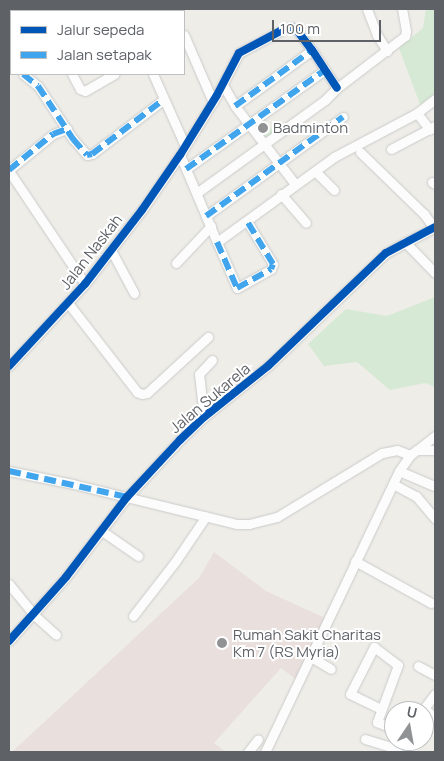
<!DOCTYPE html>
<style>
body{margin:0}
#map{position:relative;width:444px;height:761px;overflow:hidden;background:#eeede8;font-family:Manrope,sans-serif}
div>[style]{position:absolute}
.medical>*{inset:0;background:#e9dfdc}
.green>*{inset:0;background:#d6e9d5;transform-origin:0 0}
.roads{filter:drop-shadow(0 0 1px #cacbca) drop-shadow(0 0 1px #cacbca)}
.street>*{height:9px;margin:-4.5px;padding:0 4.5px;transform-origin:4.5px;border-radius:4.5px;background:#fcfcfc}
.quiet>*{height:6px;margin-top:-3px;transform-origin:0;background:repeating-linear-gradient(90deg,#41a5ee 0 12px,transparent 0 18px)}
.cycleway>*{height:8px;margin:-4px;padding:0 4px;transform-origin:4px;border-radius:4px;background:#0057b8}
.dots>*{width:14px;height:14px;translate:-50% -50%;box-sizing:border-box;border:2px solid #fff;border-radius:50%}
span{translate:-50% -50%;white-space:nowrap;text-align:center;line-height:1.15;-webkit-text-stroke:4px #fff;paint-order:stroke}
.poi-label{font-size:15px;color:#5e6166}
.left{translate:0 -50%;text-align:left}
.street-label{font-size:15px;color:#5e6166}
.frame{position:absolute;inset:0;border:10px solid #5e6166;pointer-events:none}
.legend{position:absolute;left:10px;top:10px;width:175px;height:65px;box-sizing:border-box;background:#fff;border:1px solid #bfc0c2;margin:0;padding:6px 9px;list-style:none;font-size:15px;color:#5e6166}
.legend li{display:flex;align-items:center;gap:10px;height:25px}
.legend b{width:25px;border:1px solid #bfc0c2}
.north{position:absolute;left:384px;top:701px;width:50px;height:50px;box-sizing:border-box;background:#fff;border:1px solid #bfc0c2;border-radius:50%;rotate:12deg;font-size:14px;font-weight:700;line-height:20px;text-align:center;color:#5e6166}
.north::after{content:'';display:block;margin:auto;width:18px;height:22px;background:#909294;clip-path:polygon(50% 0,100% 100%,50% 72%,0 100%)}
.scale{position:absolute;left:272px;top:20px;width:109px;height:22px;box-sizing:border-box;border:2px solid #5e6166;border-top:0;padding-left:6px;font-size:15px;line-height:18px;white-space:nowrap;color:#5e6166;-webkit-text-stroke:4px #fff;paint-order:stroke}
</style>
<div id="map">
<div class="medical">
<i style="clip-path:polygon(214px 552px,266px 591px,325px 618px,297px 680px,281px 668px,214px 743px,226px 752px,12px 752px,199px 578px)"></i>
</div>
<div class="green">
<i style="clip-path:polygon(426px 9px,435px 9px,435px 97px,421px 107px,399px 48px,423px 28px)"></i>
<i style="left:263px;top:117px;width:19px;height:13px;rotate:54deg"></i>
<i style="clip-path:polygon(435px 297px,435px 387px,425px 383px,390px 390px,357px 362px,324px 366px,308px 344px,346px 309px,387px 316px)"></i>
</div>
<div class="roads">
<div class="street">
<i style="left:124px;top:9px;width:2px;rotate:63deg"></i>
<i style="left:173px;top:9px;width:2px;rotate:63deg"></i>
<i style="left:367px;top:9px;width:28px;rotate:69deg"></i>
<i style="left:377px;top:35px;width:19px;rotate:58deg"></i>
<i style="left:87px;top:11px;width:6px;rotate:-18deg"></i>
<i style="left:184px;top:35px;width:73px;rotate:66.6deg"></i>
<i style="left:9px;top:51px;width:3px;rotate:-45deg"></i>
<i style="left:9px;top:59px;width:4px;rotate:56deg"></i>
<i style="left:23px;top:74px;width:19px;rotate:39deg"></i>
<i style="left:38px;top:86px;width:64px;rotate:56.6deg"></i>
<i style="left:73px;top:139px;width:21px;rotate:49deg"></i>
<i style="left:87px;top:155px;width:5px;rotate:-11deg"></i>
<i style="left:92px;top:154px;width:89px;rotate:-37.3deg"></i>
<i style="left:72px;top:74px;width:17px;rotate:62deg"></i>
<i style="left:80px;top:89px;width:5px;rotate:22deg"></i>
<i style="left:85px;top:91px;width:34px;rotate:-30deg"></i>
<i style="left:153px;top:74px;width:79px;rotate:66deg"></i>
<i style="left:223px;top:85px;width:24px;rotate:60deg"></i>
<i style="left:235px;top:106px;width:98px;rotate:52.4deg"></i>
<i style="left:235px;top:106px;width:95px;rotate:-36deg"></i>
<i style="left:417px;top:113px;width:21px;rotate:53deg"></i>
<i style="left:391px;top:149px;width:50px;rotate:-27.6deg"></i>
<i style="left:360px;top:152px;width:89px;rotate:44.1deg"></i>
<i style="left:424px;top:214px;width:17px;rotate:54deg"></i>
<i style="left:180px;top:155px;width:95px;rotate:67deg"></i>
<i style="left:217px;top:242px;width:145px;rotate:-36deg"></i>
<i style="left:334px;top:157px;width:94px;rotate:-27.9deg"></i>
<i style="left:417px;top:113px;width:23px;rotate:-38deg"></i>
<i style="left:186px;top:169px;width:171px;rotate:-35.5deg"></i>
<i style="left:9px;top:170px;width:57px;rotate:-39.3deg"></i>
<i style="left:53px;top:134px;width:15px;rotate:-20deg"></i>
<i style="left:9px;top:171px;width:136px;rotate:56.1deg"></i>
<i style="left:315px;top:171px;width:27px;rotate:45deg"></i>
<i style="left:432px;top:182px;width:4px;rotate:34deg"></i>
<i style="left:198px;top:192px;width:157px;rotate:-35.9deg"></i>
<i style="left:325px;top:100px;width:17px;rotate:-45deg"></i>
<i style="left:337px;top:88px;width:86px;rotate:-37.4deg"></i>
<i style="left:405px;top:36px;width:5px;rotate:-79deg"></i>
<i style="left:406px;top:31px;width:22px;rotate:-100deg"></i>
<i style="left:281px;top:194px;width:38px;rotate:49deg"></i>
<i style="left:206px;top:216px;width:169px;rotate:-35.9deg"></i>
<i style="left:217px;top:242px;width:50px;rotate:66.5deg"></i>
<i style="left:237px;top:288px;width:39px;rotate:-29deg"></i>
<i style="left:271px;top:269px;width:5px;rotate:-68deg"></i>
<i style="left:273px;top:264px;width:50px;rotate:-121.2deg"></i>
<i style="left:405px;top:242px;width:43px;rotate:45.9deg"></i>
<i style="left:111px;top:250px;width:49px;rotate:61.9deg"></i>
<i style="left:176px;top:263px;width:51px;rotate:-46.6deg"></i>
<i style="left:68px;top:303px;width:113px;rotate:52.2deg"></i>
<i style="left:137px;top:392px;width:5px;rotate:22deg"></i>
<i style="left:142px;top:394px;width:5px;rotate:-11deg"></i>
<i style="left:147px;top:393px;width:83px;rotate:-42.6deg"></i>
<i style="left:9px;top:366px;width:112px;rotate:-47.2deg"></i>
<i style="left:85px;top:284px;width:93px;rotate:-52.4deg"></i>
<i style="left:142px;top:210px;width:67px;rotate:-55.4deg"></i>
<i style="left:180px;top:155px;width:70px;rotate:-58.3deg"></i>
<i style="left:217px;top:95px;width:47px;rotate:-62.4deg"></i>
<i style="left:239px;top:53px;width:53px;rotate:-28deg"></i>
<i style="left:286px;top:28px;width:6px;rotate:-9deg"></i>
<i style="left:292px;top:27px;width:4px;rotate:27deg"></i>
<i style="left:296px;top:29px;width:26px;rotate:53deg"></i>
<i style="left:312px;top:50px;width:45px;rotate:56.7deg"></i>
<i style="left:204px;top:417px;width:43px;rotate:-96.6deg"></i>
<i style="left:199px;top:374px;width:19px;rotate:-47deg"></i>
<i style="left:417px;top:450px;width:23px;rotate:-38deg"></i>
<i style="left:9px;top:471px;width:65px;rotate:11.5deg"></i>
<i style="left:73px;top:484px;width:169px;rotate:13.7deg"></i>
<i style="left:237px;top:524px;width:12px"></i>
<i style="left:249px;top:524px;width:29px;rotate:-14deg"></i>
<i style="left:277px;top:517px;width:123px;rotate:-31.4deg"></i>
<i style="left:382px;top:453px;width:15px;rotate:-11deg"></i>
<i style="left:397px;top:450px;width:14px;rotate:21deg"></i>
<i style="left:399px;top:471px;width:39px;rotate:23deg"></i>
<i style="left:393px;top:484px;width:26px;rotate:28deg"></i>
<i style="left:416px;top:496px;width:30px;rotate:50deg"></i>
<i style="left:102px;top:531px;width:44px;rotate:34.8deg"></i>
<i style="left:355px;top:561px;width:87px;rotate:28.9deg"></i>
<i style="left:9px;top:584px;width:38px;rotate:51deg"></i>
<i style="left:33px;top:614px;width:31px;rotate:42deg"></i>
<i style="left:133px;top:616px;width:68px;rotate:-52.1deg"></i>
<i style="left:175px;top:562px;width:55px;rotate:-56deg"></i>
<i style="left:9px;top:641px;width:86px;rotate:-48.3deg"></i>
<i style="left:66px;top:577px;width:101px;rotate:-52.7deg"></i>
<i style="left:127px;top:497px;width:78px;rotate:-47.1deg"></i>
<i style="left:180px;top:440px;width:33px;rotate:-44deg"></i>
<i style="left:204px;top:417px;width:82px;rotate:-38.6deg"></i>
<i style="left:268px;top:366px;width:163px;rotate:-43.8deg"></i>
<i style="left:386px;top:253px;width:55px;rotate:-28deg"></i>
<i style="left:311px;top:657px;width:23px;rotate:31deg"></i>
<i style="left:418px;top:666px;width:19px;rotate:28deg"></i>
<i style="left:424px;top:708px;width:15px;rotate:42deg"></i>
<i style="left:381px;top:709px;width:34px;rotate:-154deg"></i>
<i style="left:350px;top:694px;width:53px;rotate:-62.9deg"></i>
<i style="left:374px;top:647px;width:30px;rotate:37deg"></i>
<i style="left:398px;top:665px;width:61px;rotate:110.2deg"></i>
<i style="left:377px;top:722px;width:18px;rotate:22deg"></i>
<i style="left:422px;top:711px;width:21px;rotate:-53deg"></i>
<i style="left:365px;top:739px;width:34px;rotate:17deg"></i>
<i style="left:248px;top:752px;width:16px;rotate:-52deg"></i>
<i style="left:265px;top:752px;width:311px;rotate:-64.5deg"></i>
<i style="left:399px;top:471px;width:19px;rotate:-55deg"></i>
<i style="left:410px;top:455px;width:9px;rotate:-36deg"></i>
<i style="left:417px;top:450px;width:18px"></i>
</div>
</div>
<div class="quiet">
<i style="left:9px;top:59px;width:4px;rotate:56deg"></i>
<i style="left:23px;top:74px;width:19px;rotate:39deg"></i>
<i style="left:38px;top:86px;width:64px;rotate:56.6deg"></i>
<i style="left:73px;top:139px;width:21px;rotate:49deg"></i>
<i style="left:87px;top:155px;width:5px;rotate:-11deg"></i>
<i style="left:92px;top:154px;width:89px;rotate:-37.3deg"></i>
<i style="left:235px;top:106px;width:95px;rotate:-36deg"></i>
<i style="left:186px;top:169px;width:171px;rotate:-35.5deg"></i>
<i style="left:9px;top:170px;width:57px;rotate:-39.3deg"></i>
<i style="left:53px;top:134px;width:15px;rotate:-20deg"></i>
<i style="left:206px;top:216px;width:169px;rotate:-35.9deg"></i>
<i style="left:217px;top:242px;width:50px;rotate:66.5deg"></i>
<i style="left:237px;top:288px;width:39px;rotate:-29deg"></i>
<i style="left:271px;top:269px;width:5px;rotate:-68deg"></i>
<i style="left:273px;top:264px;width:50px;rotate:-121.2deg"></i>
<i style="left:9px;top:471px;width:121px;rotate:12.4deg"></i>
</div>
<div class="cycleway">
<i style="left:9px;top:366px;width:112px;rotate:-47.2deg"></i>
<i style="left:85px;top:284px;width:93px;rotate:-52.4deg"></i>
<i style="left:142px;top:210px;width:67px;rotate:-55.4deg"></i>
<i style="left:180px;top:155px;width:70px;rotate:-58.3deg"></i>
<i style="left:217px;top:95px;width:47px;rotate:-62.4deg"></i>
<i style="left:239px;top:53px;width:53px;rotate:-28deg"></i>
<i style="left:286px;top:28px;width:6px;rotate:-9deg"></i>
<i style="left:292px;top:27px;width:4px;rotate:27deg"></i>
<i style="left:296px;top:29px;width:26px;rotate:53deg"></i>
<i style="left:312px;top:50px;width:45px;rotate:56.7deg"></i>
<i style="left:9px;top:641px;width:86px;rotate:-48.3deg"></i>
<i style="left:66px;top:577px;width:101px;rotate:-52.7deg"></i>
<i style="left:127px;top:497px;width:78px;rotate:-47.1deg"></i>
<i style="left:180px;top:440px;width:33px;rotate:-44deg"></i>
<i style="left:204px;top:417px;width:82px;rotate:-38.6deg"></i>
<i style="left:268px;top:366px;width:163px;rotate:-43.8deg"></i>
<i style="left:386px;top:253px;width:55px;rotate:-28deg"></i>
</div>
<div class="dots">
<i style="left:263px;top:128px;background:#909294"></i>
<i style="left:222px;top:643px;background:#909294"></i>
</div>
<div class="poi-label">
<span class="left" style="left:273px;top:128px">Badminton</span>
<span class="left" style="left:233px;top:643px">Rumah Sakit Charitas<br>Km 7 (RS Myria)</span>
</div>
<div class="street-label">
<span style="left:91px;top:252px;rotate:-52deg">Jalan Naskah</span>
<span style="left:210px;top:398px;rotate:-40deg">Jalan Sukarela</span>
</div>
<div class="frame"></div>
<ul class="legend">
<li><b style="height:6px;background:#0057b8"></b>Jalur sepeda</li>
<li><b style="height:6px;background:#41a5ee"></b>Jalan setapak</li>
</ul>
<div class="north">U</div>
<div class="scale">100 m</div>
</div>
